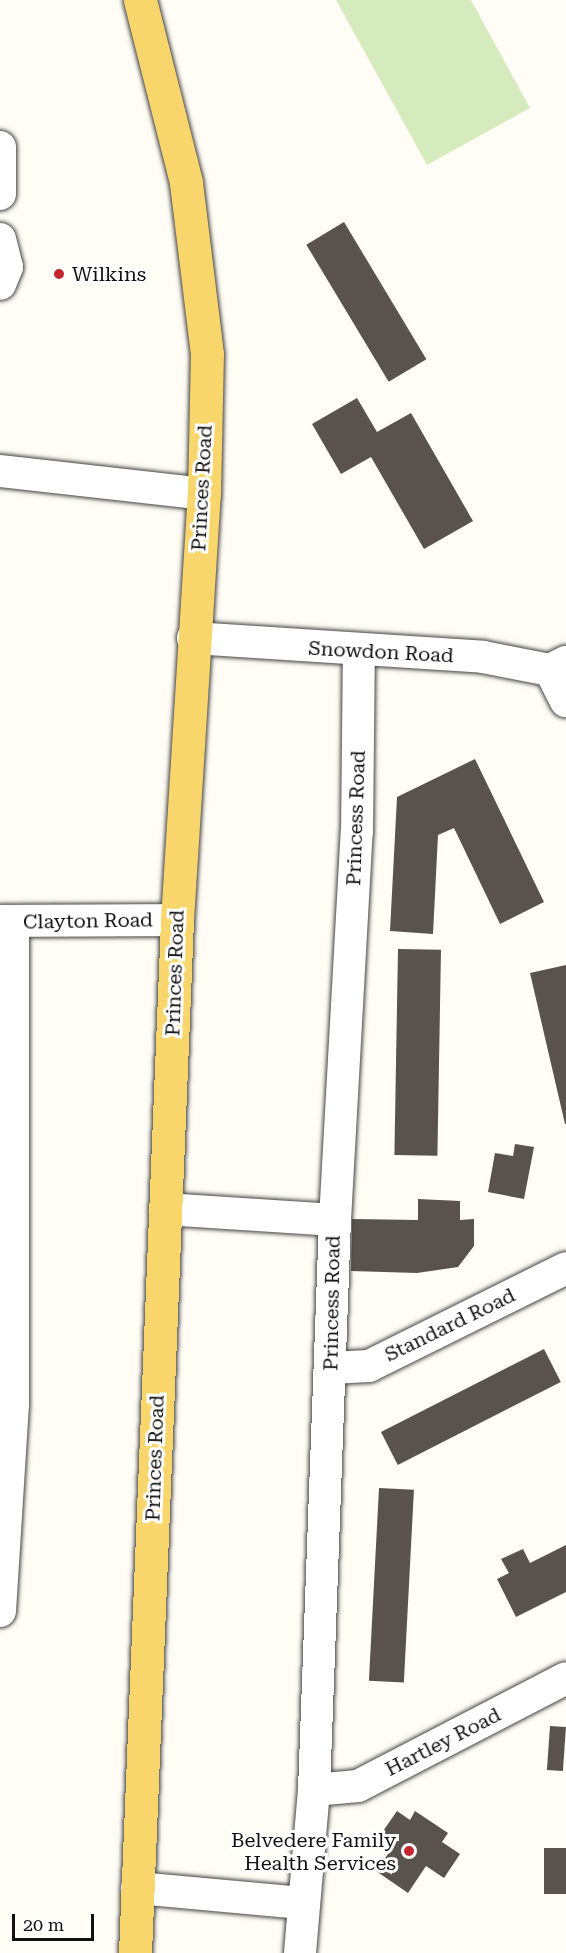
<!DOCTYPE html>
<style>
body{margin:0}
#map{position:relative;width:566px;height:1953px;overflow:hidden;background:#fffdf5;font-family:"Roboto Serif",serif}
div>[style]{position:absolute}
.green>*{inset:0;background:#d5ebbd}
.building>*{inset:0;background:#5a524d;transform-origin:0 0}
.roads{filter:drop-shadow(0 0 2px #444) drop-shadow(0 0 2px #444)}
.minor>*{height:32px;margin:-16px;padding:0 16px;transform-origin:16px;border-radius:16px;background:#fff}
.major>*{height:33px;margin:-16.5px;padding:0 16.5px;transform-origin:16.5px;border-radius:16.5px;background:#f9d66b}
.dots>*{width:16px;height:16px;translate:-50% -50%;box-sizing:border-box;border:3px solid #fff;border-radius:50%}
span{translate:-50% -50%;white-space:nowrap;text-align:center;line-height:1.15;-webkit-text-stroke:6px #fff;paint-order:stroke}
.poi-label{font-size:20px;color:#111}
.left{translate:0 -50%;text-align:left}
.right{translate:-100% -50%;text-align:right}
.street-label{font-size:20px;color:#111}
.scale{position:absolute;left:12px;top:1914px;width:82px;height:27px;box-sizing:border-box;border:3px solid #111;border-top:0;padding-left:8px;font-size:18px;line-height:21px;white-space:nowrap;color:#111;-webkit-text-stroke:4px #fff;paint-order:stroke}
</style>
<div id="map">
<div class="green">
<i style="clip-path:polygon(336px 0,471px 0,530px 108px,427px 165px)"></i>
</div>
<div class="building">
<i style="left:344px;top:222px;width:160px;height:44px;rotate:59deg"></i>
<i style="clip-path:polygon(357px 398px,377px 432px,411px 413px,473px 521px,424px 549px,371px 457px,341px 474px,312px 424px)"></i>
<i style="clip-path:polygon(475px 759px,544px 902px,500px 924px,454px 828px,438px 835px,433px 934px,390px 931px,397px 797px)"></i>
<i style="left:398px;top:949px;width:43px;height:206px;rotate:1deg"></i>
<i style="clip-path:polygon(566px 965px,566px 1124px,565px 1124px,530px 973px)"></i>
<i style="clip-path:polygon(515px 1144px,534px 1147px,524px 1199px,488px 1192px,495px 1153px,513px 1156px)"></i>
<i style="clip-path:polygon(418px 1199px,460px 1201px,460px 1220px,474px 1219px,474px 1246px,458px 1267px,417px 1273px,351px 1271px,352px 1219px,418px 1220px)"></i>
<i style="left:544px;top:1349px;width:37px;height:183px;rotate:63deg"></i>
<i style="left:379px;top:1488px;width:35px;height:193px;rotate:3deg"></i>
<i style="clip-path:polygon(566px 1545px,566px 1592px,516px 1617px,497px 1579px,509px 1573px,501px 1559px,523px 1549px,530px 1563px)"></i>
<i style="left:550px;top:1726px;width:16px;height:44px;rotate:4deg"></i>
<i style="clip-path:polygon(397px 1811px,410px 1820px,415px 1811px,448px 1833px,442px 1842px,460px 1854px,444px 1878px,426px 1866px,408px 1893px,376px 1871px,395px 1844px,381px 1834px)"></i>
<i style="left:544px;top:1848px;width:22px;height:46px"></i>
</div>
<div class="roads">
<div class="minor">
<i style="left:0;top:147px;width:47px;rotate:90deg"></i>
<i style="left:0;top:239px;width:29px;rotate:76deg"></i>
<i style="left:7px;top:267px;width:18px;rotate:112deg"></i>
<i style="left:0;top:471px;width:205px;rotate:6.4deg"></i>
<i style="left:193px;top:638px;width:291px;rotate:3.7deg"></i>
<i style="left:483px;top:657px;width:68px;rotate:11deg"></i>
<i style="left:550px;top:670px;width:18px;rotate:-27deg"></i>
<i style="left:550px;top:670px;width:35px;rotate:63deg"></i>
<i style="left:0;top:921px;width:177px;rotate:-0.3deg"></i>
<i style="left:165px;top:1209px;width:170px;rotate:3.7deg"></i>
<i style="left:331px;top:1368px;width:38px;rotate:-3deg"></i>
<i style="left:369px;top:1366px;width:220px;rotate:-26.4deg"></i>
<i style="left:0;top:1611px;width:207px;rotate:-86.4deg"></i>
<i style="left:13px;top:1404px;width:482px;rotate:-90deg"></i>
<i style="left:314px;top:1790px;width:44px;rotate:-5.2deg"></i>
<i style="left:358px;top:1786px;width:234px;rotate:-27.4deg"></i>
<i style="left:137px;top:1888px;width:166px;rotate:5.2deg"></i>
<i style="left:300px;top:1953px;width:164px;rotate:-85.1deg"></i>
<i style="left:314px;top:1790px;width:570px;rotate:-87.89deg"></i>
<i style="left:335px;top:1220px;width:389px;rotate:-86.8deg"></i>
<i style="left:357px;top:832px;width:179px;rotate:-89.4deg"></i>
</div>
<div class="major">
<i style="left:135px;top:1953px;width:1034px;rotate:-87.67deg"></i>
<i style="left:177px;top:920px;width:427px;rotate:-86.4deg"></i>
<i style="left:204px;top:494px;width:140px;rotate:-88.8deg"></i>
<i style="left:207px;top:354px;width:173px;rotate:-97deg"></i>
<i style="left:186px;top:182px;width:188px;rotate:-104.2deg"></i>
</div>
</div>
<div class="dots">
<i style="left:59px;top:274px;background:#c4262e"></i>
<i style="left:409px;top:1851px;background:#c4262e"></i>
</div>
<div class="poi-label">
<span class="left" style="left:72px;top:274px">Wilkins</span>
<span class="right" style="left:396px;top:1852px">Belvedere Family<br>Health Services</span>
</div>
<div class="street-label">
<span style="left:202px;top:488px;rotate:-87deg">Princes Road</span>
<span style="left:381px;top:652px;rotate:3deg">Snowdon Road</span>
<span style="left:356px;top:818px;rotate:-88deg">Princess Road</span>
<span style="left:88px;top:921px;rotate:-1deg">Clayton Road</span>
<span style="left:175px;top:973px;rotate:-88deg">Princes Road</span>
<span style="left:332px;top:1303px;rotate:-89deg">Princess Road</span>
<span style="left:450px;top:1325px;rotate:-26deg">Standard Road</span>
<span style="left:155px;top:1458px;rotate:-88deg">Princes Road</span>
<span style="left:443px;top:1742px;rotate:-27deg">Hartley Road</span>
</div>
<div class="scale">20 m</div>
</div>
